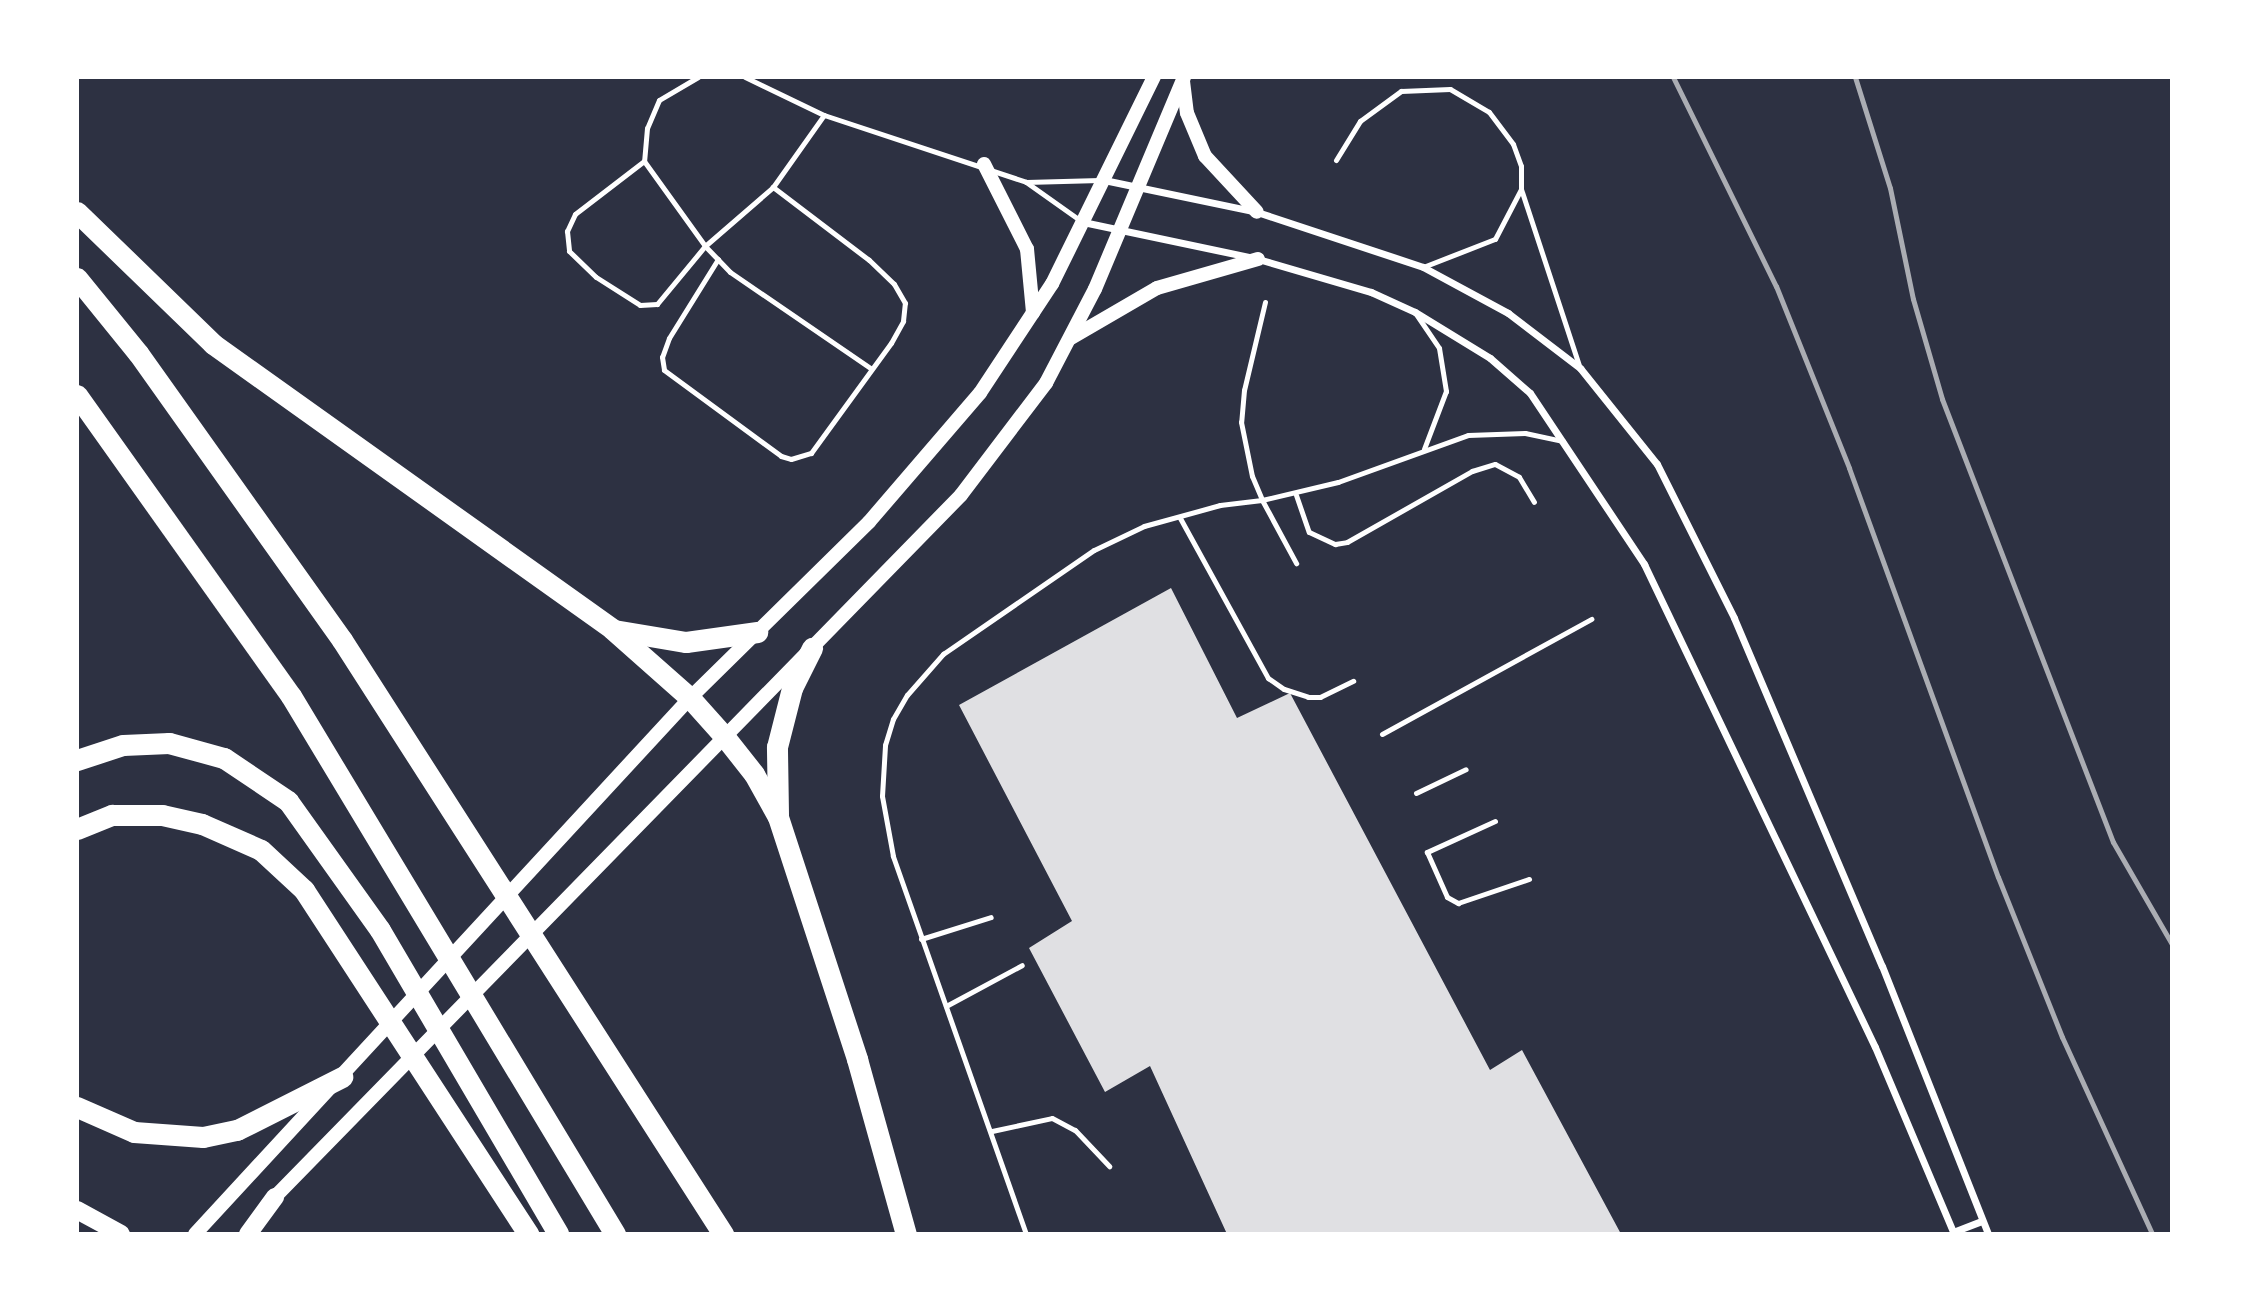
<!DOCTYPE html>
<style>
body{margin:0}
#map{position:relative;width:2249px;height:1311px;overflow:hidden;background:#2d3142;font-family:"Open Sans",sans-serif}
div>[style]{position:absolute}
.building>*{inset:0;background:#e0e0e3}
.service>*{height:5px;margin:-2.5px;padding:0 2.5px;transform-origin:2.5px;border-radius:2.5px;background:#fff}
.minor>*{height:7px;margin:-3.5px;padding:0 3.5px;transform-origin:3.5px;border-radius:3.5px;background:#fff}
.secondary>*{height:14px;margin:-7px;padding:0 7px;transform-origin:7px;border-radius:7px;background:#fff}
.primary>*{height:18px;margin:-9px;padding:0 9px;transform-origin:9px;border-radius:9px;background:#fff}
.motorway>*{height:21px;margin:-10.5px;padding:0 10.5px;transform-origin:10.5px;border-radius:10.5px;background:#fff}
.rail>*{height:5px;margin:-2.5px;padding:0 2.5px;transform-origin:2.5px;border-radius:2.5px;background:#abadb3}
span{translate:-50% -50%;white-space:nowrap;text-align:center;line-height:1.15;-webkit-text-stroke:6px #fff;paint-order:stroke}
.frame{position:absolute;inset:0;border:79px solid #fff;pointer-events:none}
</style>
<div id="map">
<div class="building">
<i style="clip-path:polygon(1171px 588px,1237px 718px,1290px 693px,1490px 1070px,1522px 1050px,1621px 1234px,1227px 1234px,1150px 1066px,1105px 1092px,1029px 948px,1072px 921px,959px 705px)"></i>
</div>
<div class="service">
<i style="left:698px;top:77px;width:45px;rotate:149.5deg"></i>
<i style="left:659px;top:100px;width:30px;rotate:113deg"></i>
<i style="left:647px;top:128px;width:33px;rotate:95deg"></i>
<i style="left:644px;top:161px;width:105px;rotate:54.3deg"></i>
<i style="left:705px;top:246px;width:90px;rotate:-40.9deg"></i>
<i style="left:773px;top:187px;width:88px;rotate:-54.7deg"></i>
<i style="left:745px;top:77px;width:88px;rotate:25.7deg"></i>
<i style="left:824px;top:115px;width:213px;rotate:18.3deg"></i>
<i style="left:1026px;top:182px;width:67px;rotate:35.3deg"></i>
<i style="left:1336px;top:160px;width:46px;rotate:-58.4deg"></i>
<i style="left:1360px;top:121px;width:51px;rotate:-36.2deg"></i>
<i style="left:1401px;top:91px;width:49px;rotate:-2.3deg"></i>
<i style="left:1450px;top:89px;width:45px;rotate:30.5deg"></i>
<i style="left:1489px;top:112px;width:40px;rotate:53deg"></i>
<i style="left:1513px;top:144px;width:23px;rotate:70deg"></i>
<i style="left:1521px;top:166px;width:23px;rotate:90deg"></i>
<i style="left:1521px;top:189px;width:188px;rotate:71.8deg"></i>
<i style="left:644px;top:161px;width:87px;rotate:142.5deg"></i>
<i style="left:575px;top:214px;width:19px;rotate:115deg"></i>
<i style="left:567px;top:231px;width:20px;rotate:84deg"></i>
<i style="left:569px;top:251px;width:37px;rotate:44deg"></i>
<i style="left:596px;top:277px;width:52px;rotate:32.5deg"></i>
<i style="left:640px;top:305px;width:17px;rotate:-3deg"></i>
<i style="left:657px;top:304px;width:75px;rotate:-50.4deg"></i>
<i style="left:705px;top:246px;width:36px;rotate:46deg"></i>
<i style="left:730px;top:272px;width:170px;rotate:34.4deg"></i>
<i style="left:1026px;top:182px;width:74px;rotate:-1.5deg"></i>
<i style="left:718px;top:259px;width:93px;rotate:121.8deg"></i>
<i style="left:669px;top:338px;width:20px;rotate:110deg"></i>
<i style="left:662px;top:357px;width:13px;rotate:81deg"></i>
<i style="left:664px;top:370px;width:145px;rotate:36.3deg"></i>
<i style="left:781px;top:456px;width:10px;rotate:17deg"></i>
<i style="left:791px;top:459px;width:21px;rotate:-17deg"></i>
<i style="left:811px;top:453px;width:136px;rotate:-54deg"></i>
<i style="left:891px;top:343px;width:25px;rotate:-61deg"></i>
<i style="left:903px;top:321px;width:18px;rotate:-84deg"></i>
<i style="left:905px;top:303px;width:22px;rotate:-120deg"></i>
<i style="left:894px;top:284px;width:35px;rotate:-136deg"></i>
<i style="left:869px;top:260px;width:121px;rotate:-142.8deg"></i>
<i style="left:1423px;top:267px;width:77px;rotate:-21.3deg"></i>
<i style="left:1495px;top:239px;width:56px;rotate:-62.5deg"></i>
<i style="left:1265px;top:302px;width:90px;rotate:103.4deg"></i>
<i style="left:1244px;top:390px;width:32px;rotate:95deg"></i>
<i style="left:1241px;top:422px;width:55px;rotate:78.5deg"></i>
<i style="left:1252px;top:476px;width:26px;rotate:67deg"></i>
<i style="left:1262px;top:500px;width:78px;rotate:-13.3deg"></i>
<i style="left:1338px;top:482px;width:138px;rotate:-19.9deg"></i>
<i style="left:1468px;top:435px;width:57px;rotate:-2deg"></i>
<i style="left:1525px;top:433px;width:39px;rotate:12deg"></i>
<i style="left:1416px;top:314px;width:41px;rotate:55.9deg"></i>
<i style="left:1439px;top:348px;width:44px;rotate:80.8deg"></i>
<i style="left:1446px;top:391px;width:62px;rotate:110.8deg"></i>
<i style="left:1296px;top:495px;width:39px;rotate:71deg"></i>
<i style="left:1309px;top:532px;width:29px;rotate:25deg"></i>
<i style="left:1335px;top:544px;width:12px;rotate:-9deg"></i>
<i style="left:1347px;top:542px;width:144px;rotate:-29.6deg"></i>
<i style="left:1472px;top:471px;width:24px;rotate:-17deg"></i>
<i style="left:1495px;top:464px;width:27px;rotate:28deg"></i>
<i style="left:1519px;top:477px;width:29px;rotate:59deg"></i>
<i style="left:1180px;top:518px;width:183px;rotate:61.2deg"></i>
<i style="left:1268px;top:678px;width:19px;rotate:35deg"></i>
<i style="left:1284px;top:689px;width:25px;rotate:18deg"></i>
<i style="left:1308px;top:697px;width:12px"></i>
<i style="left:1320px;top:697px;width:37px;rotate:-26deg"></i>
<i style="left:1382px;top:734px;width:239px;rotate:-28.8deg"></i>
<i style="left:1416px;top:793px;width:55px;rotate:-25.6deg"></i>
<i style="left:1495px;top:821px;width:75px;rotate:155.5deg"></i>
<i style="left:1427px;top:852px;width:49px;rotate:66deg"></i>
<i style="left:1447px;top:897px;width:13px;rotate:29deg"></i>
<i style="left:1458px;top:903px;width:75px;rotate:-18.7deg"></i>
<i style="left:921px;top:939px;width:73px;rotate:-17.4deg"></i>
<i style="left:946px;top:1006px;width:86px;rotate:-28.3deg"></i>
<i style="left:992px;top:1131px;width:61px;rotate:-12.2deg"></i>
<i style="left:1052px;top:1118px;width:26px;rotate:28deg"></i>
<i style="left:1075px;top:1130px;width:50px;rotate:46.6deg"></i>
<i style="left:1026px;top:1234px;width:401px;rotate:-109.4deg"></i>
<i style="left:893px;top:856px;width:61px;rotate:-100.4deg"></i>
<i style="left:882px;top:796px;width:51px;rotate:-86.6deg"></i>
<i style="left:885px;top:745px;width:27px;rotate:-73deg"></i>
<i style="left:893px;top:719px;width:28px;rotate:-60deg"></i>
<i style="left:907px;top:695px;width:55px;rotate:-48.7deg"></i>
<i style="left:943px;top:654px;width:183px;rotate:-34.6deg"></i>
<i style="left:1094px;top:550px;width:55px;rotate:-25.6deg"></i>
<i style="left:1144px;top:526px;width:79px;rotate:-15.4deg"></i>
<i style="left:1220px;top:505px;width:42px;rotate:-6.8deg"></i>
<i style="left:1262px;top:500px;width:72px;rotate:61.6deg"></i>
</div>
<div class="minor">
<i style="left:1104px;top:180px;width:156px;rotate:11.8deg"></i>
<i style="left:1257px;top:212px;width:175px;rotate:18.3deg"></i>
<i style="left:1423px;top:267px;width:97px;rotate:28.4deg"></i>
<i style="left:1508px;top:313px;width:91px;rotate:37.4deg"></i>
<i style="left:1580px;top:368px;width:123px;rotate:51.3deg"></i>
<i style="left:1657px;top:464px;width:172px;rotate:63.4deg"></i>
<i style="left:1734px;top:618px;width:378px;rotate:67deg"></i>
<i style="left:1882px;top:966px;width:288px;rotate:68.4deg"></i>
<i style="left:1083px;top:222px;width:179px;rotate:11.9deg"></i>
<i style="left:1258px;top:259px;width:118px;rotate:16.3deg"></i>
<i style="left:1371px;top:292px;width:48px;rotate:24.4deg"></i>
<i style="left:1415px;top:312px;width:88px;rotate:31.5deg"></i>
<i style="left:1490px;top:358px;width:53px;rotate:41.2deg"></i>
<i style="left:1530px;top:393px;width:206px;rotate:56.3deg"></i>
<i style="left:1644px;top:564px;width:535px;rotate:64.44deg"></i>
<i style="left:1875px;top:1047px;width:203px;rotate:67.1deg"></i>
<i style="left:1953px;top:1232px;width:31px;rotate:-21deg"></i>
</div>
<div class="secondary">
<i style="left:1183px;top:81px;width:32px;rotate:83deg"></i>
<i style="left:1187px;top:113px;width:47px;rotate:67.3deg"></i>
<i style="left:1205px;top:156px;width:76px;rotate:47.1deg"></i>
<i style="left:984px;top:164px;width:95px;rotate:63.2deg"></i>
<i style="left:1027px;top:249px;width:64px;rotate:84.6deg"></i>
<i style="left:1071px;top:338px;width:99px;rotate:-30.2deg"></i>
<i style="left:1157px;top:288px;width:105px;rotate:-16deg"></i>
<i style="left:268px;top:1204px;width:991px;rotate:-45.65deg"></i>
<i style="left:961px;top:495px;width:141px;rotate:-52.8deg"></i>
<i style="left:1046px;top:383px;width:106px;rotate:-62.5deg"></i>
<i style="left:1095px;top:289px;width:230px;rotate:-67.2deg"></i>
<i style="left:195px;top:1234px;width:730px;rotate:-47.28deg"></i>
<i style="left:690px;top:698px;width:251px;rotate:-44.5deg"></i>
<i style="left:869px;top:522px;width:170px;rotate:-49.3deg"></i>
<i style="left:980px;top:393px;width:131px;rotate:-56.6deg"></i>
<i style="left:1052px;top:284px;width:231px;rotate:-63.8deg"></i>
</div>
<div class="primary">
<i style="left:77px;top:1210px;width:50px;rotate:28.6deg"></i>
<i style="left:248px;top:1234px;width:46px;rotate:-53.9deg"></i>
</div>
<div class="motorway">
<i style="left:77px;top:212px;width:190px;rotate:44.1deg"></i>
<i style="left:213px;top:344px;width:490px;rotate:35.5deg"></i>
<i style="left:612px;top:629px;width:104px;rotate:41.5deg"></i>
<i style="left:690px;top:698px;width:51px;rotate:48.2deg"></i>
<i style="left:724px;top:736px;width:48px;rotate:51.7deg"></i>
<i style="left:754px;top:774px;width:49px;rotate:60.8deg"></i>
<i style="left:778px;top:817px;width:255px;rotate:71.9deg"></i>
<i style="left:857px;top:1059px;width:182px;rotate:74.4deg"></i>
<i style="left:77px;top:278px;width:97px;rotate:50.9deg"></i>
<i style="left:138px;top:353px;width:352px;rotate:54.6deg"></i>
<i style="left:342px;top:640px;width:706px;rotate:57.32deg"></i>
<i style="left:77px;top:395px;width:369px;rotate:54.6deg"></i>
<i style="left:291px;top:696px;width:628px;rotate:58.94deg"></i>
<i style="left:614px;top:630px;width:73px;rotate:9.5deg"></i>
<i style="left:686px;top:642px;width:72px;rotate:-8deg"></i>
<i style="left:77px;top:760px;width:48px;rotate:-18.1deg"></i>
<i style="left:123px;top:745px;width:46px;rotate:-2.5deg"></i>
<i style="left:169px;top:743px;width:57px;rotate:15.3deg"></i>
<i style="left:224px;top:758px;width:77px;rotate:33.9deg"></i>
<i style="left:288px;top:801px;width:158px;rotate:54.5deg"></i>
<i style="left:380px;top:930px;width:352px;rotate:59.6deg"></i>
<i style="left:778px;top:814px;width:67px;rotate:-90.9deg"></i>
<i style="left:777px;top:747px;width:61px;rotate:-75.7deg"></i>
<i style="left:792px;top:688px;width:45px;rotate:-63.4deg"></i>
<i style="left:77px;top:829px;width:38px;rotate:-22deg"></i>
<i style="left:112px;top:815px;width:50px"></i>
<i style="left:162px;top:815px;width:41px;rotate:12.7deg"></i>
<i style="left:202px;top:824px;width:64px;rotate:23.8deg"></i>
<i style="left:261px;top:850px;width:59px;rotate:42.9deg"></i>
<i style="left:304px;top:890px;width:411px;rotate:56.9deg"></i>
<i style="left:77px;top:1107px;width:62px;rotate:23.7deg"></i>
<i style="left:134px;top:1132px;width:69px;rotate:4.1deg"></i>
<i style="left:203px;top:1137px;width:35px;rotate:-12deg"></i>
<i style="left:237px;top:1130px;width:118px;rotate:-26.8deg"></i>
</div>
<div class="rail">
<i style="left:1673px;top:77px;width:233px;rotate:63.8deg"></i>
<i style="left:1776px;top:286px;width:196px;rotate:68.1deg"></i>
<i style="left:1849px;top:468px;width:435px;rotate:70deg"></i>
<i style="left:1998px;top:877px;width:172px;rotate:68.2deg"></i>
<i style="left:2062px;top:1037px;width:217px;rotate:65.4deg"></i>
<i style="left:1855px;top:77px;width:116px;rotate:72.5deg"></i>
<i style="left:1890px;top:188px;width:113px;rotate:78.3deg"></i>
<i style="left:1913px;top:299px;width:104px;rotate:73.8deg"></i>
<i style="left:1942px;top:399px;width:475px;rotate:68.9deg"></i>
<i style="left:2113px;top:842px;width:118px;rotate:60deg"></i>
</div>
<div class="frame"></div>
</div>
